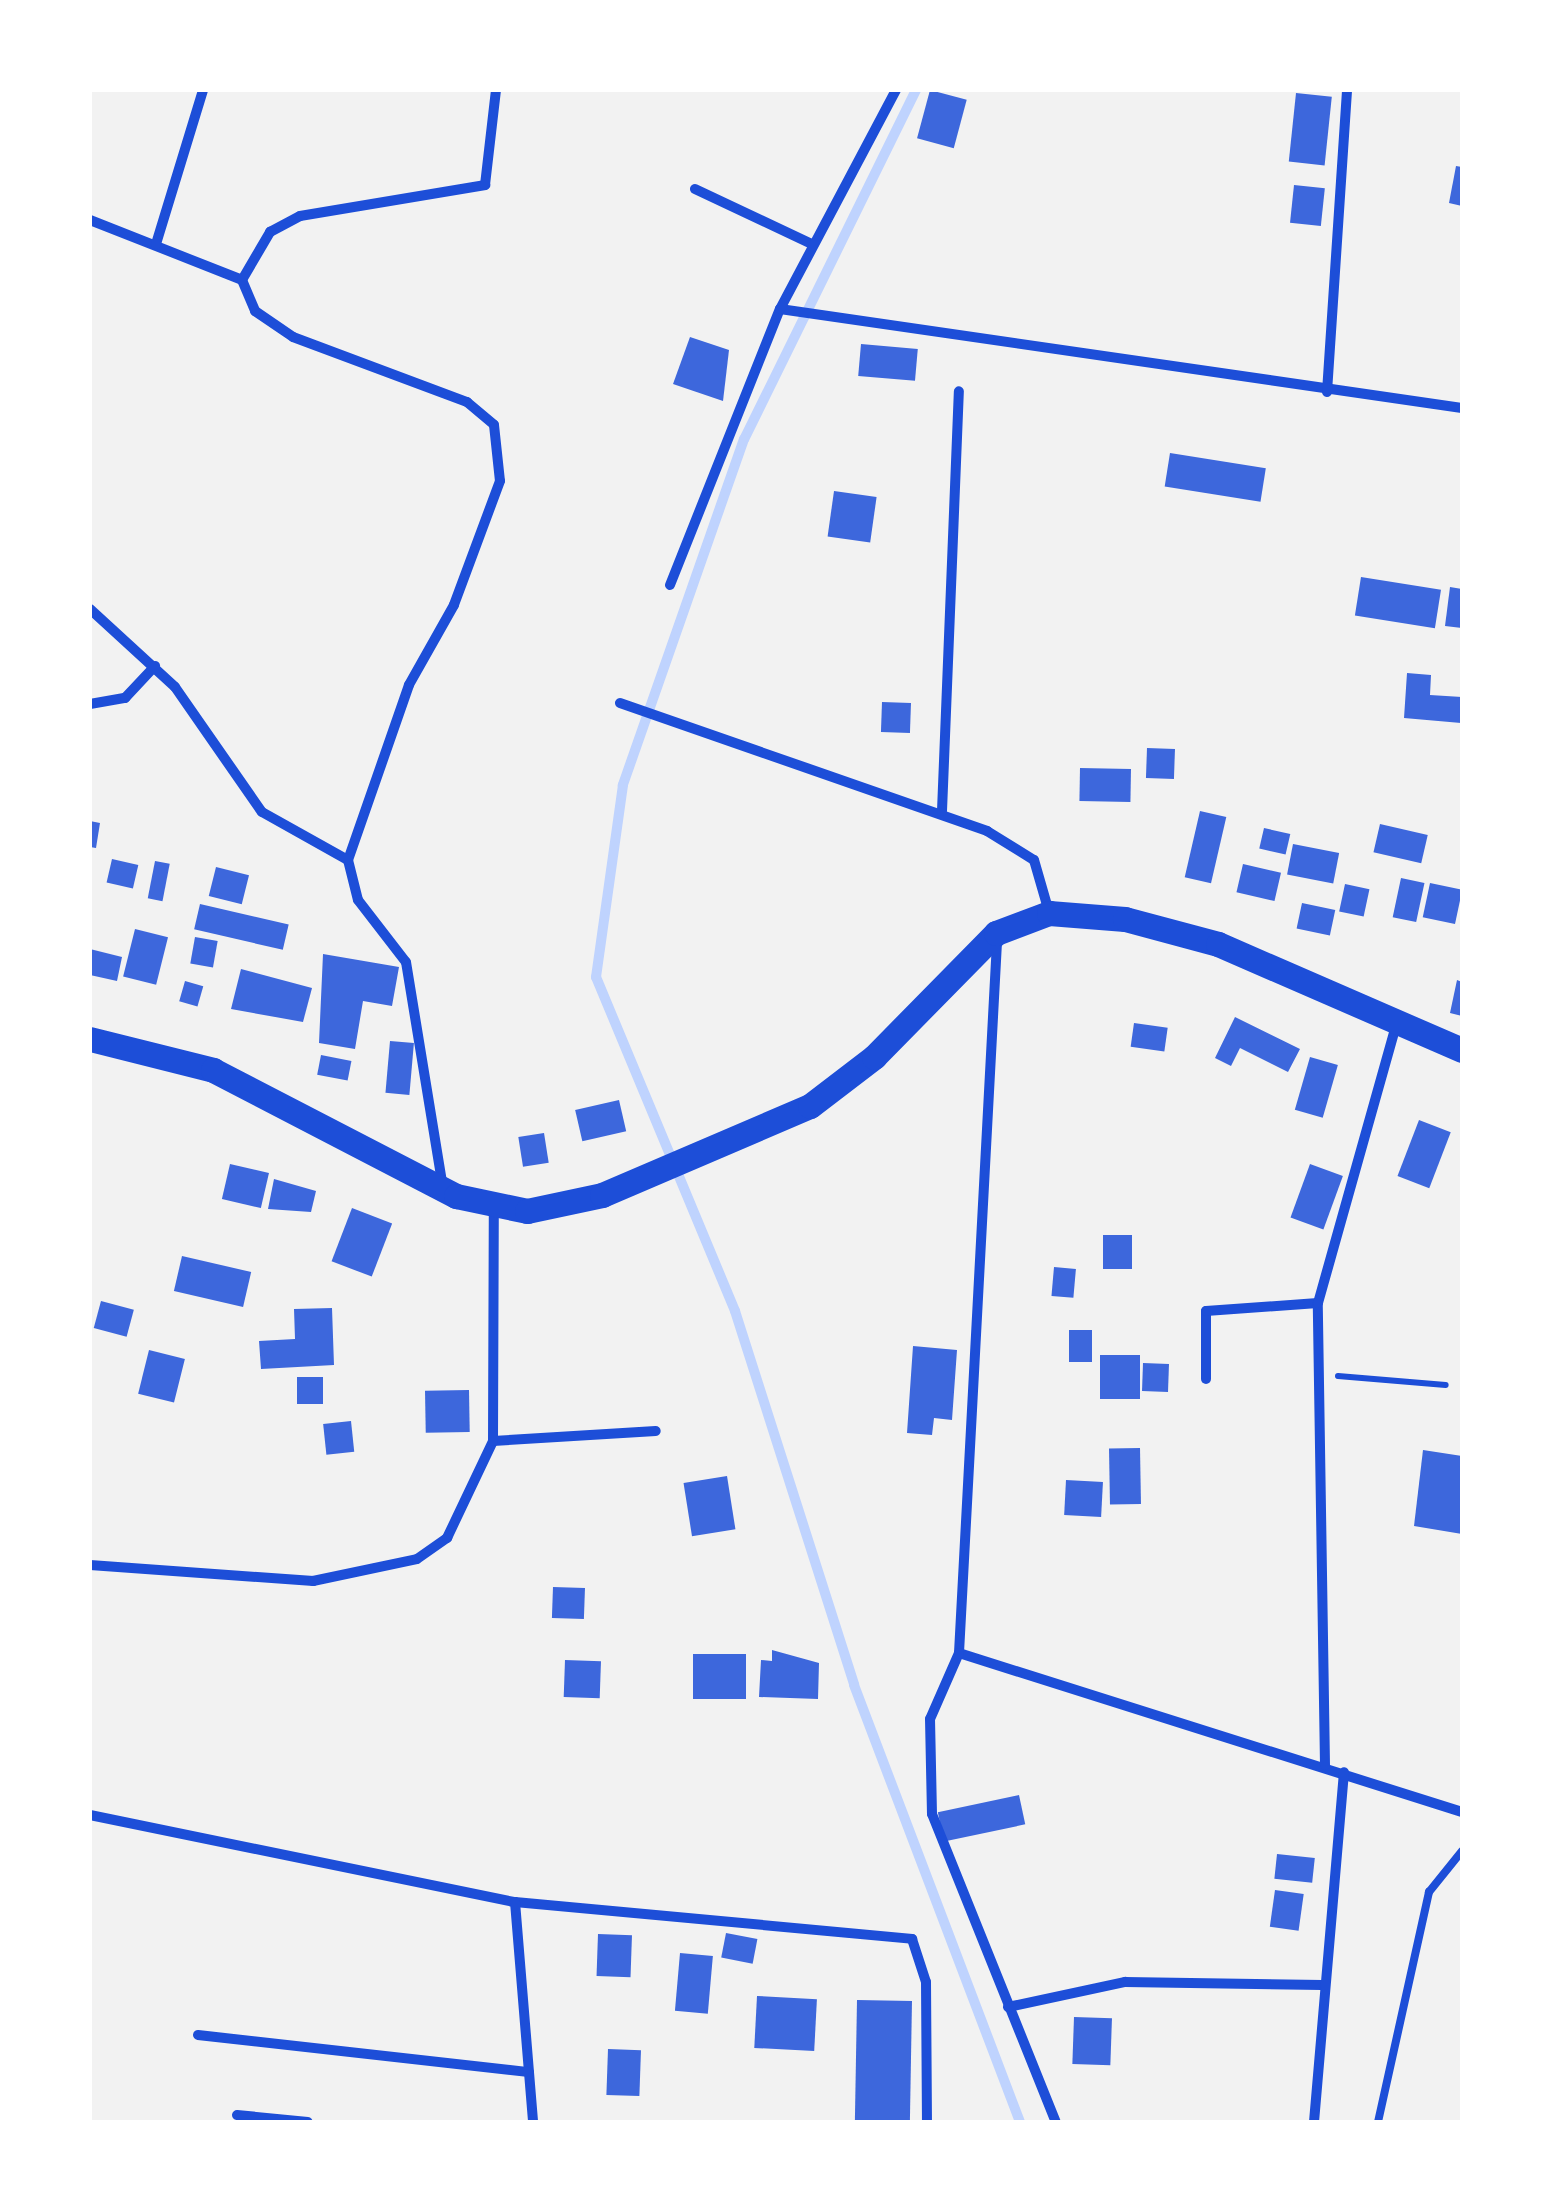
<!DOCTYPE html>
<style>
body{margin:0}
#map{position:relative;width:1552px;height:2212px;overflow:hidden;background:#f2f2f2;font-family:Bitter,serif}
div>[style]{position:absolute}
.stream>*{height:10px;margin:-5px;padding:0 5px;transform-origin:5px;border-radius:5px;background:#bfd3fe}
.building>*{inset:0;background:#3d67dc;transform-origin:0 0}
.path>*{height:6px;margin:-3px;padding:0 3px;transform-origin:3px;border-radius:3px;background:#1d4ed8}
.service>*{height:8px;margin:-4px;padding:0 4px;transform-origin:4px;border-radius:4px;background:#1d4ed8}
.minor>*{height:10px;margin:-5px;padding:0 5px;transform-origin:5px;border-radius:5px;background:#1d4ed8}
.primary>*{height:25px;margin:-12.5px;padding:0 12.5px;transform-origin:12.5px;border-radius:12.5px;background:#1d4ed8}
span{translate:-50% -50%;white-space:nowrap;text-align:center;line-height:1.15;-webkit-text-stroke:10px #fff;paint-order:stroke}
.frame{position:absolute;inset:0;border:92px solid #fff;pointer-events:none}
</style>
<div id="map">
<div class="stream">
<i style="left:916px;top:90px;width:389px;rotate:116.2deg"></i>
<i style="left:744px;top:439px;width:367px;rotate:109.3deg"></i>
<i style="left:623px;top:785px;width:194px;rotate:98deg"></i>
<i style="left:596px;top:977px;width:362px;rotate:67.4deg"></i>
<i style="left:735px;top:1311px;width:392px;rotate:72.3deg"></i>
<i style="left:854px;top:1685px;width:467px;rotate:69.2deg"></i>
</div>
<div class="building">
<i style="left:930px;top:90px;width:38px;height:50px;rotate:15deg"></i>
<i style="left:1296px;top:93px;width:36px;height:69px;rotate:6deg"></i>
<i style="clip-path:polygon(1456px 166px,1462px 167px,1462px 206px,1449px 203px)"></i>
<i style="left:1294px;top:185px;width:31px;height:38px;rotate:6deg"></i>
<i style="clip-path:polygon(690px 337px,729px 350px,723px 401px,673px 384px)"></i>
<i style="left:861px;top:344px;width:57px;height:32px;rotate:5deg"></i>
<i style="left:1170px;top:453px;width:97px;height:34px;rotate:9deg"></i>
<i style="left:834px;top:491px;width:43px;height:46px;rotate:8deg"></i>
<i style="left:1361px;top:577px;width:81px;height:39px;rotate:9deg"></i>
<i style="clip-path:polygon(1450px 587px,1462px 589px,1462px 628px,1445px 626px)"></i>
<i style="clip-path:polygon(1407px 673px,1431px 675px,1430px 695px,1462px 697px,1461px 723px,1404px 718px)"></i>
<i style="left:882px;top:702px;width:29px;height:30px;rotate:2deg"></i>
<i style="left:1147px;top:748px;width:28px;height:30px;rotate:2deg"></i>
<i style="left:1080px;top:768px;width:51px;height:33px;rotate:1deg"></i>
<i style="left:1200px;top:811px;width:27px;height:68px;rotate:13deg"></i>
<i style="clip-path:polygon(90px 821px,100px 823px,96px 848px,90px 847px)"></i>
<i style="left:1380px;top:824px;width:49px;height:29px;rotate:13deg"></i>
<i style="left:1264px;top:828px;width:27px;height:21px;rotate:13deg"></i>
<i style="left:1293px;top:844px;width:47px;height:31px;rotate:11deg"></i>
<i style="left:112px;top:859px;width:27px;height:24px;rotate:13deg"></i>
<i style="left:155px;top:861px;width:15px;height:38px;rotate:11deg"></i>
<i style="left:1243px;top:864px;width:39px;height:29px;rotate:13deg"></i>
<i style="left:216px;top:867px;width:34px;height:30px;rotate:14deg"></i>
<i style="left:1401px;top:878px;width:24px;height:40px;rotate:12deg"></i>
<i style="left:1430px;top:883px;width:33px;height:35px;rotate:12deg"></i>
<i style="left:1345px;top:884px;width:25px;height:28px;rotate:12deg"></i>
<i style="left:1302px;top:903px;width:34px;height:26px;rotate:12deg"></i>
<i style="left:200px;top:904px;width:91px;height:26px;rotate:13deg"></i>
<i style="left:135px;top:929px;width:34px;height:49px;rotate:14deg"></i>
<i style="left:195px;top:937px;width:23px;height:27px;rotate:10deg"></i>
<i style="clip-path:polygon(90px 949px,122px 957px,117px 981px,90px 975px)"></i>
<i style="clip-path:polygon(323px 954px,399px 967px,392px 1006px,363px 1001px,355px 1049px,319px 1043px)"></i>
<i style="clip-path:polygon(241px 969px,312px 988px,303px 1022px,231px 1009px)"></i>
<i style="clip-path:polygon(1457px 980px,1462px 982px,1462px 1016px,1450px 1013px)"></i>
<i style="left:185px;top:981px;width:19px;height:21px;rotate:16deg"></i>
<i style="clip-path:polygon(1235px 1017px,1300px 1049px,1288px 1072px,1240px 1048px,1231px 1066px,1215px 1058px)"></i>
<i style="left:1134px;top:1023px;width:34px;height:24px;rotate:8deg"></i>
<i style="left:390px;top:1041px;width:24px;height:52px;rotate:5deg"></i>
<i style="left:321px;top:1055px;width:31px;height:20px;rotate:11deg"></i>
<i style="left:1310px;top:1057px;width:29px;height:55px;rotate:16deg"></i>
<i style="left:619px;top:1100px;width:32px;height:45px;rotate:77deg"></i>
<i style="left:1419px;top:1120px;width:34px;height:60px;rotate:21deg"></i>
<i style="left:544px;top:1133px;width:30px;height:26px;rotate:81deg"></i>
<i style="left:230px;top:1164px;width:40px;height:36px;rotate:13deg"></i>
<i style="left:1310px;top:1164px;width:35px;height:57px;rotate:20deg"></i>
<i style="clip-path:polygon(274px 1179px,316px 1191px,311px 1212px,268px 1209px)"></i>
<i style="left:352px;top:1208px;width:43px;height:57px;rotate:21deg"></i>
<i style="left:1103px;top:1235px;width:29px;height:34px"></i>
<i style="left:182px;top:1256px;width:71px;height:36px;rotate:13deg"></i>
<i style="left:1054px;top:1267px;width:22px;height:29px;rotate:5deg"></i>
<i style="left:101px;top:1301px;width:34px;height:28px;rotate:15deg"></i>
<i style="clip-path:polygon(332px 1308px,334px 1365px,261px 1369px,259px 1341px,295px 1339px,294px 1309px)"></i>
<i style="left:1069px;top:1330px;width:23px;height:32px"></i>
<i style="clip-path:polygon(913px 1346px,957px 1350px,952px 1420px,934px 1418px,932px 1435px,907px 1433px)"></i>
<i style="left:149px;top:1350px;width:37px;height:45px;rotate:14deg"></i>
<i style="left:1100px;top:1355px;width:40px;height:44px"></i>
<i style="left:1143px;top:1363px;width:26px;height:28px;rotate:2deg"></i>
<i style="left:323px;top:1377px;width:27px;height:26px;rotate:90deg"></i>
<i style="left:469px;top:1390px;width:42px;height:44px;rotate:89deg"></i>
<i style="left:351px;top:1421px;width:31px;height:28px;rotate:84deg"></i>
<i style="left:1140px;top:1448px;width:56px;height:31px;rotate:89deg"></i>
<i style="clip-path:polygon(1423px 1450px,1462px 1456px,1462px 1534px,1414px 1526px)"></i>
<i style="left:727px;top:1476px;width:54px;height:44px;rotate:81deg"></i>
<i style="left:1066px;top:1480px;width:37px;height:35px;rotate:3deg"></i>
<i style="left:553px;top:1587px;width:32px;height:31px;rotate:2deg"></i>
<i style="clip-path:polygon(772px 1650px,819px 1663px,818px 1699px,759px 1697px,761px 1660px,772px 1661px)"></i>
<i style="left:693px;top:1654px;width:53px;height:45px"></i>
<i style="left:565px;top:1660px;width:36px;height:37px;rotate:2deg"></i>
<i style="left:1019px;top:1795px;width:30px;height:83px;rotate:78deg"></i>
<i style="left:1277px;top:1854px;width:38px;height:25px;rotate:6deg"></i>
<i style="left:1275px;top:1890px;width:29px;height:37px;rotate:8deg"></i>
<i style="left:726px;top:1933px;width:32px;height:25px;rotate:11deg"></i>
<i style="left:598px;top:1934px;width:34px;height:42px;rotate:2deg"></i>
<i style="left:680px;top:1953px;width:33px;height:58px;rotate:5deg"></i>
<i style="left:757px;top:1996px;width:60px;height:52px;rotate:3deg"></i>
<i style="left:857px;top:2000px;width:55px;height:122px;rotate:1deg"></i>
<i style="left:1074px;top:2017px;width:38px;height:47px;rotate:2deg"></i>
<i style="left:608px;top:2049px;width:33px;height:46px;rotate:2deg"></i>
</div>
<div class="path">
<i style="left:1338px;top:1376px;width:108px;rotate:4.8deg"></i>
</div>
<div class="service">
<i style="left:1378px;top:2122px;width:236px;rotate:-77.5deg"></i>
<i style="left:1429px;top:1892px;width:53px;rotate:-51.2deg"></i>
</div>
<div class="minor">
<i style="left:695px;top:189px;width:129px;rotate:25.2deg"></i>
<i style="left:90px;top:220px;width:163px;rotate:21.5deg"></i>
<i style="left:156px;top:244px;width:161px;rotate:-73deg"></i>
<i style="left:242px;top:280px;width:34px;rotate:67deg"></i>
<i style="left:255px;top:311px;width:46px;rotate:34.4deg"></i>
<i style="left:293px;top:337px;width:186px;rotate:20.5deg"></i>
<i style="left:467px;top:402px;width:35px;rotate:40deg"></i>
<i style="left:494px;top:425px;width:56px;rotate:83.9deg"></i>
<i style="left:500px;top:481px;width:132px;rotate:110.4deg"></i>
<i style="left:454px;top:605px;width:92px;rotate:119.4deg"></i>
<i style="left:409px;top:685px;width:185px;rotate:109.2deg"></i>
<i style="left:348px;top:860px;width:41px;rotate:76deg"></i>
<i style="left:358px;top:900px;width:78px;rotate:52.3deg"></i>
<i style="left:406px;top:962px;width:228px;rotate:80.7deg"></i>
<i style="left:242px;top:280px;width:56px;rotate:-59.7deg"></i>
<i style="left:270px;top:232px;width:34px;rotate:-28deg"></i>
<i style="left:300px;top:216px;width:188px;rotate:-9.5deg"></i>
<i style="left:485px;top:185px;width:96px;rotate:-83.4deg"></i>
<i style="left:780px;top:309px;width:689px;rotate:8.26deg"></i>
<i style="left:1327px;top:392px;width:303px;rotate:-86.2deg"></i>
<i style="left:670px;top:585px;width:297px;rotate:-68.3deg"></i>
<i style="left:780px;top:309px;width:248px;rotate:-62.1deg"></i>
<i style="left:90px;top:609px;width:115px;rotate:42.5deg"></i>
<i style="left:175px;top:687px;width:152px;rotate:55.2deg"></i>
<i style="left:262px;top:812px;width:98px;rotate:29.2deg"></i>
<i style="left:620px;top:703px;width:389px;rotate:19.2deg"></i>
<i style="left:987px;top:831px;width:55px;rotate:31.7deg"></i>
<i style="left:1034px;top:860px;width:54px;rotate:73.9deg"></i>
<i style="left:90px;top:704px;width:36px;rotate:-10deg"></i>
<i style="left:125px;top:698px;width:44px;rotate:-46.8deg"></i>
<i style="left:942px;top:811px;width:420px;rotate:-87.7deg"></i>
<i style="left:1206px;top:1379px;width:68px;rotate:-90deg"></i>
<i style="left:1206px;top:1311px;width:112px;rotate:-4.1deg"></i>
<i style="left:493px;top:1441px;width:163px;rotate:-3.5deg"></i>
<i style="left:90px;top:1565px;width:224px;rotate:4.1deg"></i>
<i style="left:313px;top:1581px;width:106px;rotate:-11.9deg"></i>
<i style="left:417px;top:1559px;width:37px;rotate:-35deg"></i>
<i style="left:447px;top:1538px;width:107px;rotate:-64.6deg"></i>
<i style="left:493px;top:1441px;width:232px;rotate:-89.8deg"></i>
<i style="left:959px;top:1653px;width:713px;rotate:-86.94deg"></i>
<i style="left:959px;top:1653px;width:528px;rotate:17.54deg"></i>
<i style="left:959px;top:1653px;width:72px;rotate:113.7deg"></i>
<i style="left:930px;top:1719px;width:95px;rotate:88.8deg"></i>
<i style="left:932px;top:1814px;width:332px;rotate:68.1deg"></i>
<i style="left:1325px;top:1765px;width:462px;rotate:-90.9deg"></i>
<i style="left:1318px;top:1303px;width:292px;rotate:-74.3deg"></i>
<i style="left:90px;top:1815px;width:434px;rotate:11.6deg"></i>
<i style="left:515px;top:1902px;width:399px;rotate:5.3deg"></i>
<i style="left:912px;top:1939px;width:45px;rotate:72deg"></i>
<i style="left:926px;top:1982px;width:140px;rotate:89.6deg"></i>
<i style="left:515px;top:1902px;width:221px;rotate:85.3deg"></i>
<i style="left:1008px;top:2007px;width:120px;rotate:-12.1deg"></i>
<i style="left:1125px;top:1982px;width:197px;rotate:0.9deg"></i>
<i style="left:198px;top:2035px;width:333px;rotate:6.4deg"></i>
<i style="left:237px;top:2115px;width:71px;rotate:5.6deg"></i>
<i style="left:1314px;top:2122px;width:351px;rotate:-85.1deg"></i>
</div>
<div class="primary">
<i style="left:90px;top:1039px;width:127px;rotate:14.1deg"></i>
<i style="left:213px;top:1070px;width:274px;rotate:27.4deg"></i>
<i style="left:456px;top:1196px;width:73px;rotate:11.9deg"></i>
<i style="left:527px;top:1211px;width:77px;rotate:-12deg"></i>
<i style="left:602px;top:1195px;width:226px;rotate:-23.2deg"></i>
<i style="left:810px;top:1106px;width:81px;rotate:-37.4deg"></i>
<i style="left:874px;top:1057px;width:174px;rotate:-45.5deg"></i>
<i style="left:996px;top:933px;width:57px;rotate:-20.7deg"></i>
<i style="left:1049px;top:913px;width:76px;rotate:4.5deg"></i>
<i style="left:1125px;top:919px;width:96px;rotate:15deg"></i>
<i style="left:1218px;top:944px;width:266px;rotate:23.5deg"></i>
</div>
<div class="frame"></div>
</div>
